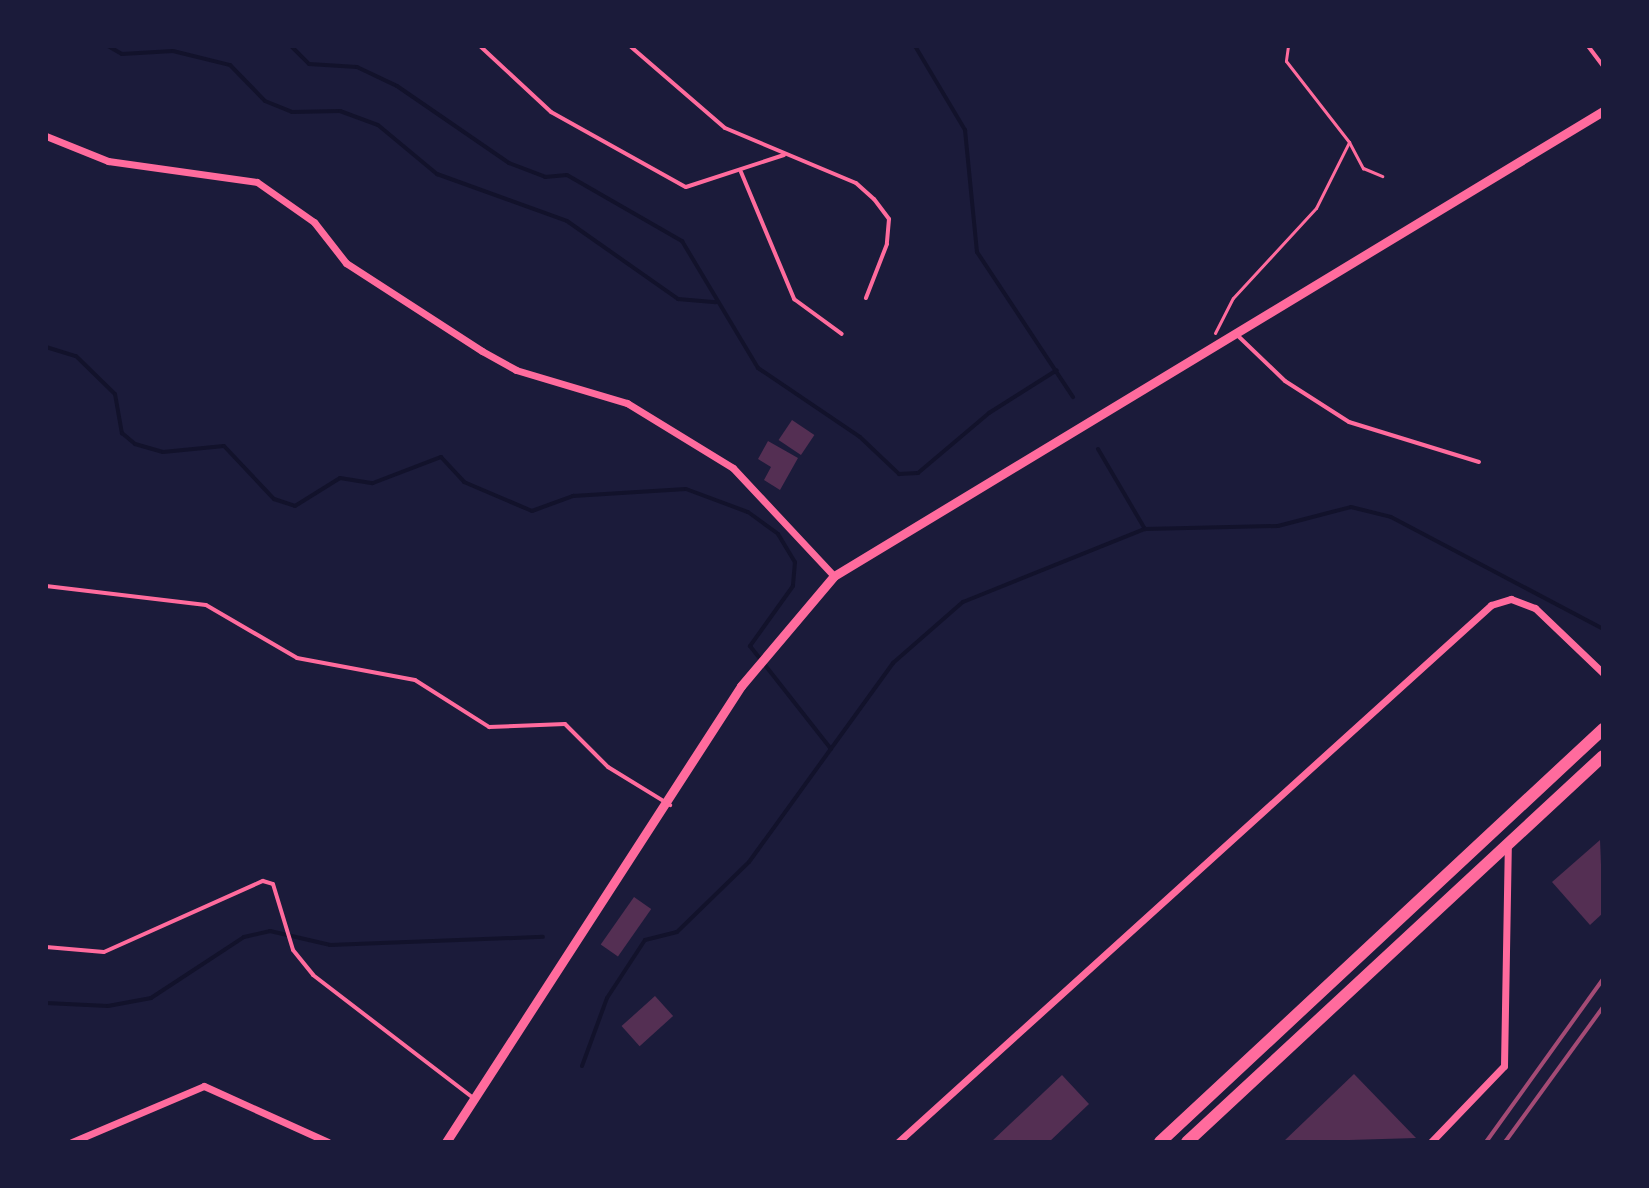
<!DOCTYPE html>
<style>
body{margin:0}
#map{position:relative;width:1649px;height:1188px;overflow:hidden;background:#1b1b3a;font-family:"Golos Text",sans-serif}
div>[style]{position:absolute}
.stream>*{height:4px;margin:-2px;padding:0 2px;transform-origin:2px;border-radius:2px;background:#12122b}
.building>*{inset:0;background:#542f53;transform-origin:0 0}
.path>*{height:3px;margin:-1.5px;padding:0 1.5px;transform-origin:1.5px;border-radius:1.5px;background:#ff6b9d}
.service>*{height:4px;margin:-2px;padding:0 2px;transform-origin:2px;border-radius:2px;background:#ff6b9d}
.minor>*{height:7px;margin:-3.5px;padding:0 3.5px;transform-origin:3.5px;border-radius:3.5px;background:#ff6b9d}
.tertiary>*{height:9px;margin:-4.5px;padding:0 4.5px;transform-origin:4.5px;border-radius:4.5px;background:#ff6b9d}
.trunk>*{height:12px;margin:-6px;padding:0 6px;transform-origin:6px;border-radius:6px;background:#ff6b9d}
.rail>*{height:4px;margin:-2px;padding:0 2px;transform-origin:2px;border-radius:2px;background:#a44b75}
span{translate:-50% -50%;white-space:nowrap;text-align:center;line-height:1.15;-webkit-text-stroke:6px #1b1b3a;paint-order:stroke}
.frame{position:absolute;inset:0;border:48px solid #1b1b3a;pointer-events:none}
</style>
<div id="map">
<div class="stream">
<i style="left:108px;top:46px;width:16px;rotate:30deg"></i>
<i style="left:122px;top:54px;width:51px;rotate:-3.4deg"></i>
<i style="left:173px;top:51px;width:59px;rotate:13.8deg"></i>
<i style="left:230px;top:65px;width:50px;rotate:45.8deg"></i>
<i style="left:265px;top:101px;width:29px;rotate:22deg"></i>
<i style="left:292px;top:112px;width:48px;rotate:-1.2deg"></i>
<i style="left:340px;top:111px;width:40px;rotate:20.2deg"></i>
<i style="left:378px;top:125px;width:77px;rotate:39.7deg"></i>
<i style="left:437px;top:174px;width:138px;rotate:19.9deg"></i>
<i style="left:567px;top:221px;width:136px;rotate:35.1deg"></i>
<i style="left:678px;top:299px;width:38px;rotate:5deg"></i>
<i style="left:291px;top:46px;width:25px;rotate:45deg"></i>
<i style="left:309px;top:64px;width:48px;rotate:3.6deg"></i>
<i style="left:357px;top:67px;width:44px;rotate:25.4deg"></i>
<i style="left:397px;top:86px;width:136px;rotate:34.5deg"></i>
<i style="left:509px;top:163px;width:39px;rotate:21deg"></i>
<i style="left:545px;top:177px;width:22px;rotate:-5deg"></i>
<i style="left:567px;top:175px;width:133px;rotate:29.9deg"></i>
<i style="left:682px;top:241px;width:148px;rotate:59.1deg"></i>
<i style="left:758px;top:368px;width:123px;rotate:34.1deg"></i>
<i style="left:860px;top:437px;width:54px;rotate:43.5deg"></i>
<i style="left:899px;top:474px;width:19px;rotate:-3deg"></i>
<i style="left:918px;top:473px;width:93px;rotate:-40.2deg"></i>
<i style="left:989px;top:413px;width:80px;rotate:-32.3deg"></i>
<i style="left:915px;top:46px;width:98px;rotate:59.2deg"></i>
<i style="left:965px;top:130px;width:123px;rotate:84.4deg"></i>
<i style="left:977px;top:252px;width:174px;rotate:56.5deg"></i>
<i style="left:46px;top:347px;width:31px;rotate:17deg"></i>
<i style="left:76px;top:356px;width:54px;rotate:44.3deg"></i>
<i style="left:115px;top:394px;width:40px;rotate:80deg"></i>
<i style="left:122px;top:433px;width:17px;rotate:40deg"></i>
<i style="left:135px;top:444px;width:29px;rotate:16deg"></i>
<i style="left:163px;top:452px;width:61px;rotate:-5.6deg"></i>
<i style="left:224px;top:446px;width:73px;rotate:46.7deg"></i>
<i style="left:274px;top:499px;width:22px;rotate:18deg"></i>
<i style="left:295px;top:506px;width:53px;rotate:-31.9deg"></i>
<i style="left:340px;top:478px;width:33px;rotate:9deg"></i>
<i style="left:373px;top:483px;width:73px;rotate:-20.9deg"></i>
<i style="left:441px;top:457px;width:34px;rotate:47deg"></i>
<i style="left:464px;top:482px;width:74px;rotate:23.1deg"></i>
<i style="left:532px;top:511px;width:44px;rotate:-20.1deg"></i>
<i style="left:573px;top:496px;width:113px;rotate:-3.5deg"></i>
<i style="left:686px;top:489px;width:66px;rotate:20.4deg"></i>
<i style="left:748px;top:512px;width:37px;rotate:36deg"></i>
<i style="left:778px;top:534px;width:33px;rotate:59deg"></i>
<i style="left:795px;top:562px;width:24px;rotate:95deg"></i>
<i style="left:793px;top:586px;width:74px;rotate:125.6deg"></i>
<i style="left:750px;top:646px;width:131px;rotate:51.8deg"></i>
<i style="left:1098px;top:449px;width:93px;rotate:59.6deg"></i>
<i style="left:46px;top:1003px;width:62px;rotate:2.8deg"></i>
<i style="left:108px;top:1006px;width:44px;rotate:-10.5deg"></i>
<i style="left:151px;top:998px;width:111px;rotate:-33.3deg"></i>
<i style="left:244px;top:937px;width:27px;rotate:-13deg"></i>
<i style="left:270px;top:931px;width:62px;rotate:13.1deg"></i>
<i style="left:330px;top:945px;width:213px;rotate:-2.2deg"></i>
<i style="left:582px;top:1066px;width:72px;rotate:-69.8deg"></i>
<i style="left:607px;top:998px;width:69px;rotate:-56.8deg"></i>
<i style="left:645px;top:940px;width:33px;rotate:-14deg"></i>
<i style="left:677px;top:932px;width:100px;rotate:-44.2deg"></i>
<i style="left:749px;top:862px;width:246px;rotate:-54.1deg"></i>
<i style="left:893px;top:663px;width:93px;rotate:-41.1deg"></i>
<i style="left:963px;top:602px;width:196px;rotate:-21.9deg"></i>
<i style="left:1145px;top:529px;width:133px;rotate:-1.3deg"></i>
<i style="left:1278px;top:526px;width:75px;rotate:-14.6deg"></i>
<i style="left:1351px;top:507px;width:41px;rotate:14deg"></i>
<i style="left:1391px;top:517px;width:240px;rotate:27.8deg"></i>
</div>
<div class="building">
<i style="left:792px;top:420px;width:27px;height:24px;rotate:34deg"></i>
<i style="clip-path:polygon(768px 441px,798px 458px,780px 490px,764px 480px,771px 467px,758px 459px)"></i>
<i style="clip-path:polygon(1600px 840px,1603px 913px,1590px 925px,1552px 882px)"></i>
<i style="left:634px;top:897px;width:21px;height:58px;rotate:35deg"></i>
<i style="left:655px;top:996px;width:27px;height:45px;rotate:48deg"></i>
<i style="clip-path:polygon(1354px 1074px,1416px 1138px,1283px 1142px)"></i>
<i style="clip-path:polygon(1062px 1075px,1089px 1104px,1049px 1142px,991px 1142px)"></i>
</div>
<div class="path">
<i style="left:1288px;top:46px;width:15px;rotate:98deg"></i>
<i style="left:1286px;top:61px;width:103px;rotate:52.1deg"></i>
<i style="left:1215px;top:333px;width:39px;rotate:-63deg"></i>
<i style="left:1233px;top:298px;width:122px;rotate:-47.3deg"></i>
<i style="left:1316px;top:208px;width:74px;rotate:-63.4deg"></i>
<i style="left:1349px;top:142px;width:30px;rotate:62deg"></i>
<i style="left:1363px;top:168px;width:21px;rotate:23deg"></i>
</div>
<div class="service">
<i style="left:480px;top:46px;width:97px;rotate:42.9deg"></i>
<i style="left:551px;top:112px;width:154px;rotate:29.1deg"></i>
<i style="left:686px;top:187px;width:103px;rotate:-18.1deg"></i>
<i style="left:630px;top:46px;width:125px;rotate:40.8deg"></i>
<i style="left:725px;top:128px;width:142px;rotate:22.8deg"></i>
<i style="left:856px;top:183px;width:24px;rotate:42deg"></i>
<i style="left:874px;top:199px;width:25px;rotate:53deg"></i>
<i style="left:889px;top:219px;width:25px;rotate:95deg"></i>
<i style="left:887px;top:244px;width:58px;rotate:111.3deg"></i>
<i style="left:1588px;top:46px;width:25px;rotate:53deg"></i>
<i style="left:741px;top:172px;width:138px;rotate:67.3deg"></i>
<i style="left:794px;top:299px;width:59px;rotate:36.1deg"></i>
<i style="left:1235px;top:333px;width:69px;rotate:43.8deg"></i>
<i style="left:1285px;top:381px;width:76px;rotate:32.6deg"></i>
<i style="left:1349px;top:422px;width:136px;rotate:17.1deg"></i>
<i style="left:46px;top:586px;width:161px;rotate:6.8deg"></i>
<i style="left:206px;top:605px;width:105px;rotate:30.2deg"></i>
<i style="left:297px;top:658px;width:120px;rotate:10.6deg"></i>
<i style="left:415px;top:680px;width:88px;rotate:32.4deg"></i>
<i style="left:489px;top:727px;width:76px;rotate:-2.3deg"></i>
<i style="left:565px;top:724px;width:61px;rotate:45deg"></i>
<i style="left:608px;top:767px;width:73px;rotate:31.5deg"></i>
<i style="left:46px;top:947px;width:58px;rotate:4.9deg"></i>
<i style="left:104px;top:952px;width:174px;rotate:-24.1deg"></i>
<i style="left:263px;top:881px;width:10px;rotate:17deg"></i>
<i style="left:273px;top:884px;width:69px;rotate:73.1deg"></i>
<i style="left:293px;top:950px;width:32px;rotate:51deg"></i>
<i style="left:313px;top:975px;width:200px;rotate:37.5deg"></i>
</div>
<div class="minor">
<i style="left:46px;top:136px;width:67px;rotate:22deg"></i>
<i style="left:108px;top:161px;width:150px;rotate:8deg"></i>
<i style="left:257px;top:182px;width:70px;rotate:35.1deg"></i>
<i style="left:314px;top:222px;width:52px;rotate:52deg"></i>
<i style="left:346px;top:263px;width:162px;rotate:32.9deg"></i>
<i style="left:482px;top:351px;width:39px;rotate:29deg"></i>
<i style="left:516px;top:370px;width:116px;rotate:16.6deg"></i>
<i style="left:627px;top:403px;width:124px;rotate:31.5deg"></i>
<i style="left:733px;top:468px;width:148px;rotate:46.9deg"></i>
<i style="left:72px;top:1142px;width:143px;rotate:-23deg"></i>
<i style="left:204px;top:1086px;width:136px;rotate:24.3deg"></i>
<i style="left:898px;top:1142px;width:800px;rotate:-42.16deg"></i>
<i style="left:1491px;top:605px;width:21px;rotate:-17deg"></i>
<i style="left:1511px;top:599px;width:26px;rotate:21deg"></i>
<i style="left:1535px;top:608px;width:94px;rotate:43.7deg"></i>
<i style="left:1431px;top:1142px;width:105px;rotate:-46.2deg"></i>
<i style="left:1504px;top:1066px;width:221px;rotate:-89deg"></i>
</div>
<div class="tertiary">
<i style="left:446px;top:1142px;width:543px;rotate:-57.1deg"></i>
<i style="left:741px;top:686px;width:144px;rotate:-49.8deg"></i>
<i style="left:834px;top:576px;width:899px;rotate:-31.16deg"></i>
</div>
<div class="trunk">
<i style="left:1160px;top:1142px;width:606px;rotate:-42.99deg"></i>
<i style="left:1187px;top:1142px;width:567px;rotate:-42.86deg"></i>
</div>
<div class="rail">
<i style="left:1486px;top:1142px;width:201px;rotate:-54.3deg"></i>
<i style="left:1505px;top:1142px;width:167px;rotate:-54deg"></i>
</div>
<div class="frame"></div>
</div>
